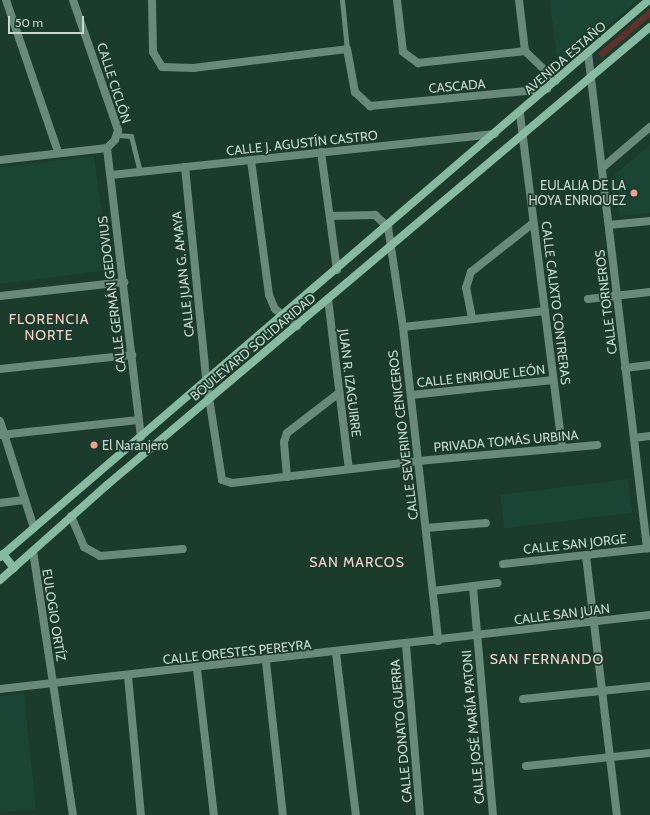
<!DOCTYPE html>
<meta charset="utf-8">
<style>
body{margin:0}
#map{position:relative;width:650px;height:815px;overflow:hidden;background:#1b3b2d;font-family:Cabin,sans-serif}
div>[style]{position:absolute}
.built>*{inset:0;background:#1a4433;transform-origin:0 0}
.green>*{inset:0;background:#5d3229}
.service>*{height:5px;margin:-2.5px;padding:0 2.5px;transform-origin:2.5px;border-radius:2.5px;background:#69897a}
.minor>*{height:8px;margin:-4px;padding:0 4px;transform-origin:4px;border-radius:4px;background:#69897a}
.secondary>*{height:8px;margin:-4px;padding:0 4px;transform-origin:4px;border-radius:4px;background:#86baa1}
.dots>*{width:11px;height:11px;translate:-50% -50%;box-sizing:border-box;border:2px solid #1b3b2d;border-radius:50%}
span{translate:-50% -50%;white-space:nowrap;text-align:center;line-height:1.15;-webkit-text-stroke:3.5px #1b3b2d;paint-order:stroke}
.street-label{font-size:13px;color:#c6d8cf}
.poi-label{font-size:13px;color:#c6d8cf}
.right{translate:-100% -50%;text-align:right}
.left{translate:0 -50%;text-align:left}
.neighbourhood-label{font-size:14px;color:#f4d1ca;letter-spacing:1px}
.scale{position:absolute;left:8px;top:16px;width:76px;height:18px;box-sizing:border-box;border:2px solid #c6d8cf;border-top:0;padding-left:5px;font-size:12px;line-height:14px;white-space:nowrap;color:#c6d8cf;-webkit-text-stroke:3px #1b3b2d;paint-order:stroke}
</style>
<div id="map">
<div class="built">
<i style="clip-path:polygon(550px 0,638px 0,558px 69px)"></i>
<i style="clip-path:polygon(650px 145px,650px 213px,620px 216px,615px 174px)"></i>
<i style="clip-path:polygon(94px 156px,110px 270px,0 284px,0 167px)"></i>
<i style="left:628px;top:479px;width:34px;height:129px;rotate:83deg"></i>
<i style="clip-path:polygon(24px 693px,36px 809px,0 813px,0 696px)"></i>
</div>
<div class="green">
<i style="clip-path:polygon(650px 8px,650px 17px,602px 58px,598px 53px)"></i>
</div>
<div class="service">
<i style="left:342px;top:0;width:49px;rotate:84.2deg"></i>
<i style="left:117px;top:135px;width:14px;rotate:4deg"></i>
<i style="left:131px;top:136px;width:37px;rotate:76deg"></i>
</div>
<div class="minor">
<i style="left:6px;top:0;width:161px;rotate:71.1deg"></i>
<i style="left:73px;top:0;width:138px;rotate:70.9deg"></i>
<i style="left:118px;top:130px;width:10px;rotate:107deg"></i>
<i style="left:115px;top:140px;width:11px;rotate:135deg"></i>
<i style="left:152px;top:0;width:52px;rotate:88.9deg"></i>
<i style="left:153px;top:52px;width:17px;rotate:59deg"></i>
<i style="left:162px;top:67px;width:31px;rotate:2deg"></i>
<i style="left:193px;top:68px;width:155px;rotate:-7deg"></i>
<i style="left:347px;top:49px;width:44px;rotate:79.5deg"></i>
<i style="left:355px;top:92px;width:21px;rotate:43deg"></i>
<i style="left:370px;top:106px;width:178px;rotate:-5.5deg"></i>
<i style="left:397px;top:0;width:52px;rotate:83.4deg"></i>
<i style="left:403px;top:52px;width:19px;rotate:36deg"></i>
<i style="left:418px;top:63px;width:108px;rotate:-6.4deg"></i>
<i style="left:519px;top:0;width:51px;rotate:83.3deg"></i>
<i style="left:525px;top:51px;width:43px;rotate:44.1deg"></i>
<i style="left:588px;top:53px;width:499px;rotate:83.2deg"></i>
<i style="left:520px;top:114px;width:337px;rotate:82.8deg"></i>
<i style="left:107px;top:148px;width:291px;rotate:83.3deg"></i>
<i style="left:321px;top:152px;width:119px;rotate:82.3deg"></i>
<i style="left:0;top:160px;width:108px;rotate:-6.4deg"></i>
<i style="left:251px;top:160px;width:136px;rotate:82.4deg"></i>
<i style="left:269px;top:295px;width:15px;rotate:67deg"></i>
<i style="left:275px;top:309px;width:28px;rotate:38deg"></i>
<i style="left:185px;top:167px;width:213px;rotate:84.3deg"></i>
<i style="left:206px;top:379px;width:102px;rotate:81deg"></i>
<i style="left:222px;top:480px;width:10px;rotate:17deg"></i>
<i style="left:232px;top:483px;width:187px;rotate:-6.7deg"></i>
<i style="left:418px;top:461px;width:180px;rotate:-5.1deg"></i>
<i style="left:602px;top:168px;width:63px;rotate:-40.5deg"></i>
<i style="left:111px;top:175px;width:386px;rotate:-6.1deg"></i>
<i style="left:330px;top:216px;width:45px;rotate:-1.3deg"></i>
<i style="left:375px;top:215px;width:18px;rotate:43deg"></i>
<i style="left:388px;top:227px;width:101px;rotate:81.5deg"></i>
<i style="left:403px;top:327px;width:316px;rotate:83.6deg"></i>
<i style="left:609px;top:225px;width:41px;rotate:-5.6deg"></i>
<i style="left:0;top:296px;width:125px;rotate:-6.4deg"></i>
<i style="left:328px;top:299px;width:171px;rotate:83deg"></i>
<i style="left:588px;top:299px;width:62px;rotate:-6.4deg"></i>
<i style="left:472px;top:318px;width:31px;rotate:-101deg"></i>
<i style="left:466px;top:288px;width:17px;rotate:-73deg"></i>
<i style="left:471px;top:272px;width:79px;rotate:-38.3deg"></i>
<i style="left:403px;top:327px;width:143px;rotate:-6.4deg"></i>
<i style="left:625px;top:368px;width:25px;rotate:-7deg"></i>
<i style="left:0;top:369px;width:133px;rotate:-6.1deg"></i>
<i style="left:411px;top:395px;width:143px;rotate:-6deg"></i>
<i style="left:0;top:421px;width:112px;rotate:72.4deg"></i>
<i style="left:0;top:435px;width:139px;rotate:-6.2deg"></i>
<i style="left:634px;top:438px;width:16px;rotate:-7deg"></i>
<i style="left:287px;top:477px;width:35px;rotate:-95deg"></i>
<i style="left:284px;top:442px;width:9px;rotate:-72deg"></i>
<i style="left:287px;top:433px;width:66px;rotate:-37.6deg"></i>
<i style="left:0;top:503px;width:24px;rotate:-7deg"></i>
<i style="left:71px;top:516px;width:34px;rotate:67deg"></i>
<i style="left:84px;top:547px;width:18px;rotate:29deg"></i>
<i style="left:100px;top:556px;width:83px;rotate:-4.8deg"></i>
<i style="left:426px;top:528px;width:60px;rotate:-4.8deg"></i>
<i style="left:33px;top:551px;width:267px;rotate:81.4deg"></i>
<i style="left:586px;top:556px;width:261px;rotate:83.2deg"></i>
<i style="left:503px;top:564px;width:148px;rotate:-6.2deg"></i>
<i style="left:473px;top:587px;width:229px;rotate:85deg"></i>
<i style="left:433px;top:591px;width:65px;rotate:-7deg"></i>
<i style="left:406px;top:645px;width:171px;rotate:85.3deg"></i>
<i style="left:336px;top:653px;width:163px;rotate:83deg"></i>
<i style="left:266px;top:662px;width:154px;rotate:83.7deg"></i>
<i style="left:197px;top:669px;width:147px;rotate:83.4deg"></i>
<i style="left:128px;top:676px;width:140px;rotate:84.7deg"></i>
<i style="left:0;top:689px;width:654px;rotate:-6.49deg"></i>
<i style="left:523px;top:699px;width:128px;rotate:-5.8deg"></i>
<i style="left:526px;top:766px;width:125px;rotate:-6deg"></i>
</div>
<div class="secondary">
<i style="left:3px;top:554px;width:18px;rotate:52deg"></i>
<i style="left:0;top:557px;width:855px;rotate:-40.64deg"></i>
<i style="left:0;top:580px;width:143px;rotate:-41.6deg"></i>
<i style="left:107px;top:485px;width:710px;rotate:-40.15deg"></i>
</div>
<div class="dots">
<i style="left:634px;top:193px;background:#f49d8c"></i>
<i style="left:94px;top:445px;background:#f49d8c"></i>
</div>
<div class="street-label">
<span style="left:565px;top:58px;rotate:-41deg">AVENIDA ESTAÑO</span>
<span style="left:114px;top:83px;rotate:72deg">CALLE CICLÓN</span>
<span style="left:457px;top:86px;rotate:-5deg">CASCADA</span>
<span style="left:302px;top:143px;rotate:-6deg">CALLE J. AGUSTÍN CASTRO</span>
<span style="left:183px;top:274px;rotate:-96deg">CALLE JUAN G. AMAYA</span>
<span style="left:112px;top:294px;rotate:-97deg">CALLE GERMÁN GEDOVIUS</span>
<span style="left:606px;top:302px;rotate:-97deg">CALLE TORNEROS</span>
<span style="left:556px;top:303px;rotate:83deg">CALLE CALIXTO CONTRERAS</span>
<span style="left:253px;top:347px;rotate:-40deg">BOULEVARD SOLIDARIDAD</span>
<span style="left:481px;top:376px;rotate:-6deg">CALLE ENRIQUE LEÓN</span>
<span style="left:350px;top:383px;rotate:83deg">JUAN R. IZAGUIRRE</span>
<span style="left:403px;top:435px;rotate:-97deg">CALLE SEVERINO CENICEROS</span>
<span style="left:506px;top:441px;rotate:-5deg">PRIVADA TOMÁS URBINA</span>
<span style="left:575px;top:544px;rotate:-6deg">CALLE SAN JORGE</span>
<span style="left:562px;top:614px;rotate:-7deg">CALLE SAN JUAN</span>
<span style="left:54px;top:615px;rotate:81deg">EULOGIO ORTÍZ</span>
<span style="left:237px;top:652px;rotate:-6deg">CALLE ORESTES PEREYRA</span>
<span style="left:473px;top:727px;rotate:-95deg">CALLE JOSÉ MARÍA PATONI</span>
<span style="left:401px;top:731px;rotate:-95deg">CALLE DONATO GUERRA</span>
</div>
<div class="poi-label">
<span class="right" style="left:626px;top:193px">EULALIA DE LA<br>HOYA ENRIQUEZ</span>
<span class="left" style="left:102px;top:445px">El Naranjero</span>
</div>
<div class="neighbourhood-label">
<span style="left:49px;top:327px">FLORENCIA<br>NORTE</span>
<span style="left:357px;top:562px">SAN MARCOS</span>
<span style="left:547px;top:659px">SAN FERNANDO</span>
</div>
<div class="scale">50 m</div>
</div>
